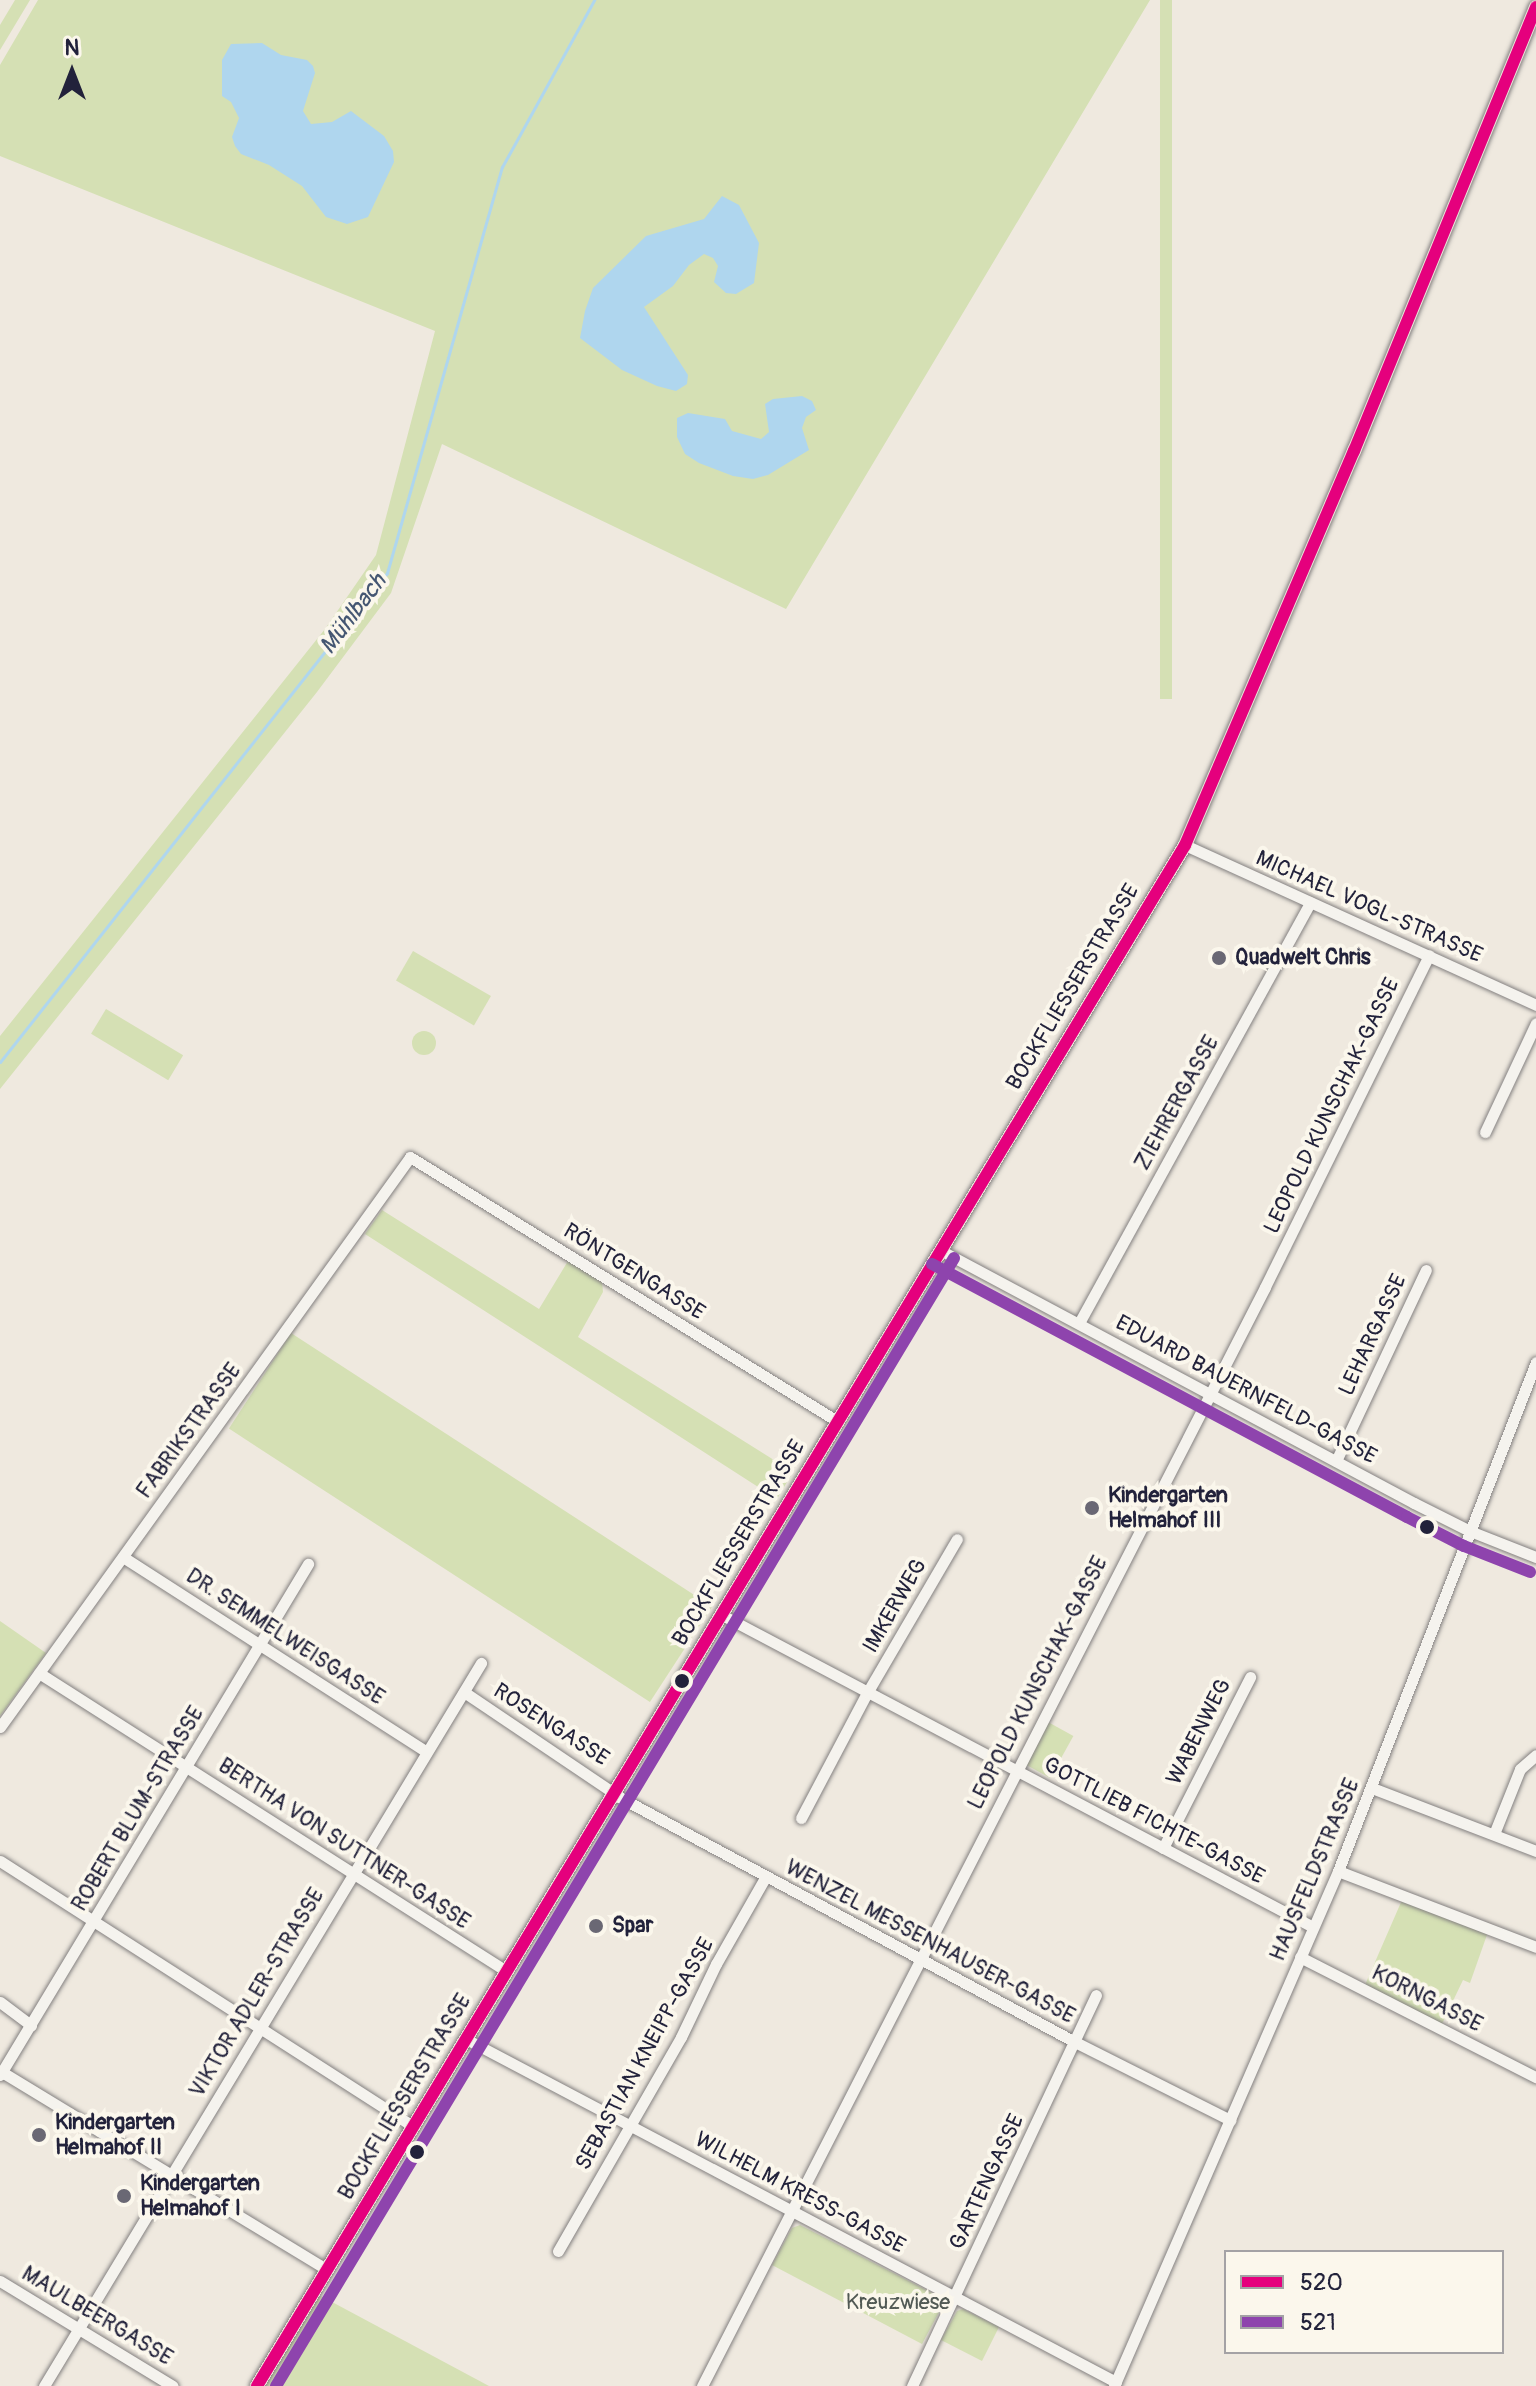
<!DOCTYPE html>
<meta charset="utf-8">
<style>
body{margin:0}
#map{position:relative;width:1536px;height:2386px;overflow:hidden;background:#efe9df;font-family:Pangolin,sans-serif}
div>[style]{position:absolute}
.green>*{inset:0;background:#d5e0b4;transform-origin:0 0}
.round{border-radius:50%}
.water>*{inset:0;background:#afd6ee}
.stream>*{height:3px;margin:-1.5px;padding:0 1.5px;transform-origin:1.5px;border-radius:1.5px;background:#afd6ee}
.roads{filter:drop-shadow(0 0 2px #838080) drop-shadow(0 0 2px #838080)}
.minor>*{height:11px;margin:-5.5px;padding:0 5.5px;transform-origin:5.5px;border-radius:5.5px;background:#f5f3ee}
.major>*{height:14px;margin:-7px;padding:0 7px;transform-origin:7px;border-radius:7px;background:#ece6db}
.bus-1>*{height:12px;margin:-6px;padding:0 6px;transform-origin:6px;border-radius:6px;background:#e5007d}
.bus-2>*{height:12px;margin:-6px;padding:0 6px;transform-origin:6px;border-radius:6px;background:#8e44ad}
.dots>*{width:22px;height:22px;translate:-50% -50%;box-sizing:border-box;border:4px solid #fbf7ec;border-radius:50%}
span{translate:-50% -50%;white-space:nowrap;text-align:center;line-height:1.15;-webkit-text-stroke:8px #fbf7ec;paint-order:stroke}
.street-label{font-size:22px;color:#22223b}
.poi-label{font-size:22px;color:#22223b;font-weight:700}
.left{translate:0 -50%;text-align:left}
.park-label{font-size:22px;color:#515954}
.water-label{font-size:24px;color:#445672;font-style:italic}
.legend{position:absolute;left:1224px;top:2250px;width:280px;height:104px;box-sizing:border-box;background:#fbf7ec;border:2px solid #a4a2a5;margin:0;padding:10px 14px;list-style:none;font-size:24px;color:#22223b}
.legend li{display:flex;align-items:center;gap:16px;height:40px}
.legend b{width:40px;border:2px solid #a4a2a5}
.north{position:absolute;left:32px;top:32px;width:80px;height:80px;-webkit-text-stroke:6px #fbf7ec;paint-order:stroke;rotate:0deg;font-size:22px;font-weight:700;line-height:32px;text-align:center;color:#22223b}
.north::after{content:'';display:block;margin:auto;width:28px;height:36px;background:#22223b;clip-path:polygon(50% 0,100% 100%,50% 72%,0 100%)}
</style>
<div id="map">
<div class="green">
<i style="clip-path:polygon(15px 0,30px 0,0 50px,0 25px)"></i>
<i style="clip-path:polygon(38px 0,1150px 0,786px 609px,442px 444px,391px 593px,317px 692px,0 1089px,0 1036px,325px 629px,376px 555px,435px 331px,0 156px,0 65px)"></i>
<i style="left:1160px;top:0;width:12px;height:699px"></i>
<i style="left:413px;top:951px;width:90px;height:34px;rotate:30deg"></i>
<i style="left:106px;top:1009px;width:90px;height:29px;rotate:31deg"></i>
<i class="round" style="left:412px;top:1031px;width:24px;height:24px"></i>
<i style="clip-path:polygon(382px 1210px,539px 1309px,568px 1261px,602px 1282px,603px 1292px,578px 1337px,793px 1472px,777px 1499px,365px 1234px)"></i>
<i style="left:291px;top:1333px;width:502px;height:114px;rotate:33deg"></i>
<i style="clip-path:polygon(0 1621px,46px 1653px,0 1716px)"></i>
<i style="left:1048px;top:1722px;width:29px;height:48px;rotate:29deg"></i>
<i style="clip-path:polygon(1402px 1900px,1488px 1932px,1470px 1983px,1463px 1980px,1442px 2024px,1365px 1985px)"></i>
<i style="clip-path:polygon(800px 2225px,940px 2297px,943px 2305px,922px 2344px,772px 2265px,792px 2228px)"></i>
<i style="clip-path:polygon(319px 2295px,489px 2386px,265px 2386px)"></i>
<i style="clip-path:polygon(963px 2309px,999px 2327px,982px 2361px,941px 2340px,957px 2311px)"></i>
</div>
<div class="water">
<i style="clip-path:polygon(262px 43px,281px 55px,307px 60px,313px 66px,315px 73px,303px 111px,311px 124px,332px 122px,351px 111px,384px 136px,393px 151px,394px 162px,368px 217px,347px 224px,326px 217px,302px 186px,269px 165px,241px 154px,235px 146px,232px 137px,239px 118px,231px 102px,222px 96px,222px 60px,231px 44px)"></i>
<i style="clip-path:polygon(722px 196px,739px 205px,759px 243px,754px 283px,736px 294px,726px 293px,714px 282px,718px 266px,713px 258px,704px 254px,689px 265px,673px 286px,644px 307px,688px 375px,687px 384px,676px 391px,657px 386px,622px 370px,580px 338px,585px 311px,593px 288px,646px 236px,704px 219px)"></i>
<i style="clip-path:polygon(802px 396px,812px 401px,816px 410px,806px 417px,802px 428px,809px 450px,768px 475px,753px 479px,733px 476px,699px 463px,685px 454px,677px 437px,677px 418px,688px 413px,725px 419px,732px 431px,761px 439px,769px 432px,765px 404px,773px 399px)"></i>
</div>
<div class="stream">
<i style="left:0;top:1062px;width:624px;rotate:-51.64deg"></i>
<i style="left:387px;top:573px;width:422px;rotate:-74.2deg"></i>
<i style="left:502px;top:167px;width:191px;rotate:-61.1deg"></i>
</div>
<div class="roads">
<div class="minor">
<i style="left:1185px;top:845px;width:386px;rotate:24.5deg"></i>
<i style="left:1485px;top:1132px;width:120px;rotate:-64.9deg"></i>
<i style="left:940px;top:1250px;width:537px;rotate:28.09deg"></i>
<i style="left:1414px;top:1503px;width:63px;rotate:26.6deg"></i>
<i style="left:1470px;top:1531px;width:71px;rotate:21.5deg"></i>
<i style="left:1079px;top:1323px;width:480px;rotate:-61.2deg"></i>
<i style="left:1336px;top:1461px;width:211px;rotate:-64.8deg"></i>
<i style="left:123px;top:1557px;width:359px;rotate:32.7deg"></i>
<i style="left:722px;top:1615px;width:668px;rotate:27.83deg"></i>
<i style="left:39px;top:1673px;width:554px;rotate:32.54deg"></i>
<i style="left:464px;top:1692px;width:189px;rotate:34deg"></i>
<i style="left:621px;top:1798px;width:515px;rotate:28.26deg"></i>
<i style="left:1075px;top:2042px;width:174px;rotate:26.7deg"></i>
<i style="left:0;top:1727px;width:702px;rotate:-54.27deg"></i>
<i style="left:410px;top:1157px;width:502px;rotate:31.73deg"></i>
<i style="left:1372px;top:1788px;width:176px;rotate:21deg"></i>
<i style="left:801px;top:1818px;width:141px;rotate:-62.2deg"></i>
<i style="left:867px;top:1693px;width:178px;rotate:-59.7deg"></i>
<i style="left:1494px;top:1834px;width:70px;rotate:-68.2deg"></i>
<i style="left:1520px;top:1769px;width:21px;rotate:-41deg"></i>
<i style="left:1163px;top:1848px;width:192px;rotate:-63deg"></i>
<i style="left:0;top:1861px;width:491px;rotate:32.7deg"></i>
<i style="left:1338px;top:1871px;width:212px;rotate:21deg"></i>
<i style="left:1300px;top:1957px;width:265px;rotate:27deg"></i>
<i style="left:0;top:2002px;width:39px;rotate:37deg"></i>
<i style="left:466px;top:2039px;width:735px;rotate:27.82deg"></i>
<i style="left:2px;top:2072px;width:379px;rotate:31.3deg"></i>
<i style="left:0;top:2075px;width:597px;rotate:-58.92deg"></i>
<i style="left:558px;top:2251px;width:247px;rotate:-60.1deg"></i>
<i style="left:681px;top:2037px;width:81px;rotate:-64.4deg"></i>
<i style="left:716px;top:1964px;width:101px;rotate:-60.4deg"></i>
<i style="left:0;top:2281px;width:202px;rotate:31.3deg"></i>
<i style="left:44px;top:2386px;width:845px;rotate:-58.85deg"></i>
<i style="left:702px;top:2386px;width:1235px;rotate:-62.87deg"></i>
<i style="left:1265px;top:1287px;width:370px;rotate:-63.7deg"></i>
<i style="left:912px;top:2386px;width:432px;rotate:-64.8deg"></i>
<i style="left:1114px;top:2386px;width:562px;rotate:-66.49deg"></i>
<i style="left:1338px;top:1871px;width:546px;rotate:-68.74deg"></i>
</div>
<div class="major">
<i style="left:257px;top:2386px;width:1799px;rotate:-58.94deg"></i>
<i style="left:1185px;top:845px;width:429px;rotate:-66.8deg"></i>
<i style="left:1354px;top:451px;width:480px;rotate:-67.7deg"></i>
</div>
</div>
<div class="bus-1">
<i style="left:257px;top:2386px;width:1799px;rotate:-58.94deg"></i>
<i style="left:1185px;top:845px;width:429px;rotate:-66.8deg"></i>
<i style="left:1354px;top:451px;width:480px;rotate:-67.7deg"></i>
</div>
<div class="bus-2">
<i style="left:932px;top:1264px;width:538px;rotate:28.04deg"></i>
<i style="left:1407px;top:1517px;width:64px;rotate:27deg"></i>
<i style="left:1464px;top:1546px;width:71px;rotate:21.5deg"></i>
<i style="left:276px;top:2386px;width:1316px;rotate:-58.99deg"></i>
</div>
<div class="dots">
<i style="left:1219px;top:958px;background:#6a6874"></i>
<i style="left:1092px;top:1508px;background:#6a6874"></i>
<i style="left:1427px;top:1527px;background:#22223b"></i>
<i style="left:682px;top:1681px;background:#22223b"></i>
<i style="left:596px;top:1926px;background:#6a6874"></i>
<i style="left:39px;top:2135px;background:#6a6874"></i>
<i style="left:417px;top:2152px;background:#22223b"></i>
<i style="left:124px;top:2196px;background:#6a6874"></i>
</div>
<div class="street-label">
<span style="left:1369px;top:907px;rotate:24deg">MICHAEL VOGL-STRASSE</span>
<span style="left:1073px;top:987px;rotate:-59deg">BOCKFLIESSERSTRASSE</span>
<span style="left:1177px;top:1103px;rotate:-61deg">ZIEHRERGASSE</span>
<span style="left:1332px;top:1106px;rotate:-64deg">LEOPOLD KUNSCHAK-GASSE</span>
<span style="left:634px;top:1272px;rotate:32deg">RÖNTGENGASSE</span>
<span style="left:1373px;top:1335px;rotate:-65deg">LEHARGASSE</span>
<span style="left:1246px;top:1390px;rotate:28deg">EDUARD BAUERNFELD-GASSE</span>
<span style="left:189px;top:1431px;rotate:-54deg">FABRIKSTRASSE</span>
<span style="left:739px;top:1543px;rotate:-59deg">BOCKFLIESSERSTRASSE</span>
<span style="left:895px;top:1606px;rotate:-60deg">IMKERWEG</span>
<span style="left:285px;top:1637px;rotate:33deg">DR. SEMMELWEISGASSE</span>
<span style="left:1038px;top:1683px;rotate:-63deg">LEOPOLD KUNSCHAK-GASSE</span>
<span style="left:551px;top:1725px;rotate:33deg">ROSENGASSE</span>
<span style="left:1199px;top:1732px;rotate:-63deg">WABENWEG</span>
<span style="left:138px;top:1809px;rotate:-59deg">ROBERT BLUM-STRASSE</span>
<span style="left:1154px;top:1821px;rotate:28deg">GOTTLIEB FICHTE-GASSE</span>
<span style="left:344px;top:1844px;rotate:33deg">BERTHA VON SUTTNER-GASSE</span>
<span style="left:1315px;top:1870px;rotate:-67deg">HAUSFELDSTRASSE</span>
<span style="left:930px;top:1942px;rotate:28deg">WENZEL MESSENHAUSER-GASSE</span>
<span style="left:257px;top:1993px;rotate:-59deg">VIKTOR ADLER-STRASSE</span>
<span style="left:1427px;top:1999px;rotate:27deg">KORNGASSE</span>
<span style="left:645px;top:2054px;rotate:-61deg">SEBASTIAN KNEIPP-GASSE</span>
<span style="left:405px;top:2097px;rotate:-59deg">BOCKFLIESSERSTRASSE</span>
<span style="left:987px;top:2182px;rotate:-65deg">GARTENGASSE</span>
<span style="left:800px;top:2193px;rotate:28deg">WILHELM KRESS-GASSE</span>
<span style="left:97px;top:2316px;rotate:31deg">MAULBEERGASSE</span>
</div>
<div class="poi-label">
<span class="left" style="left:1235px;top:958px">Quadwelt Chris</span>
<span class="left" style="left:1108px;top:1508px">Kindergarten<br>Helmahof III</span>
<span class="left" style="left:612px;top:1926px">Spar</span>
<span class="left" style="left:55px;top:2135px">Kindergarten<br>Helmahof II</span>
<span class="left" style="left:140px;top:2196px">Kindergarten<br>Helmahof I</span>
</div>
<div class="park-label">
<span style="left:898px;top:2303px">Kreuzwiese</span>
</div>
<div class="water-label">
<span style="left:353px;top:614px;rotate:-53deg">Mühlbach</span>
</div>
<ul class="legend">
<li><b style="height:10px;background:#e5007d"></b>520</li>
<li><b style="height:10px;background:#8e44ad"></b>521</li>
</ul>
<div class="north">N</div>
</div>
